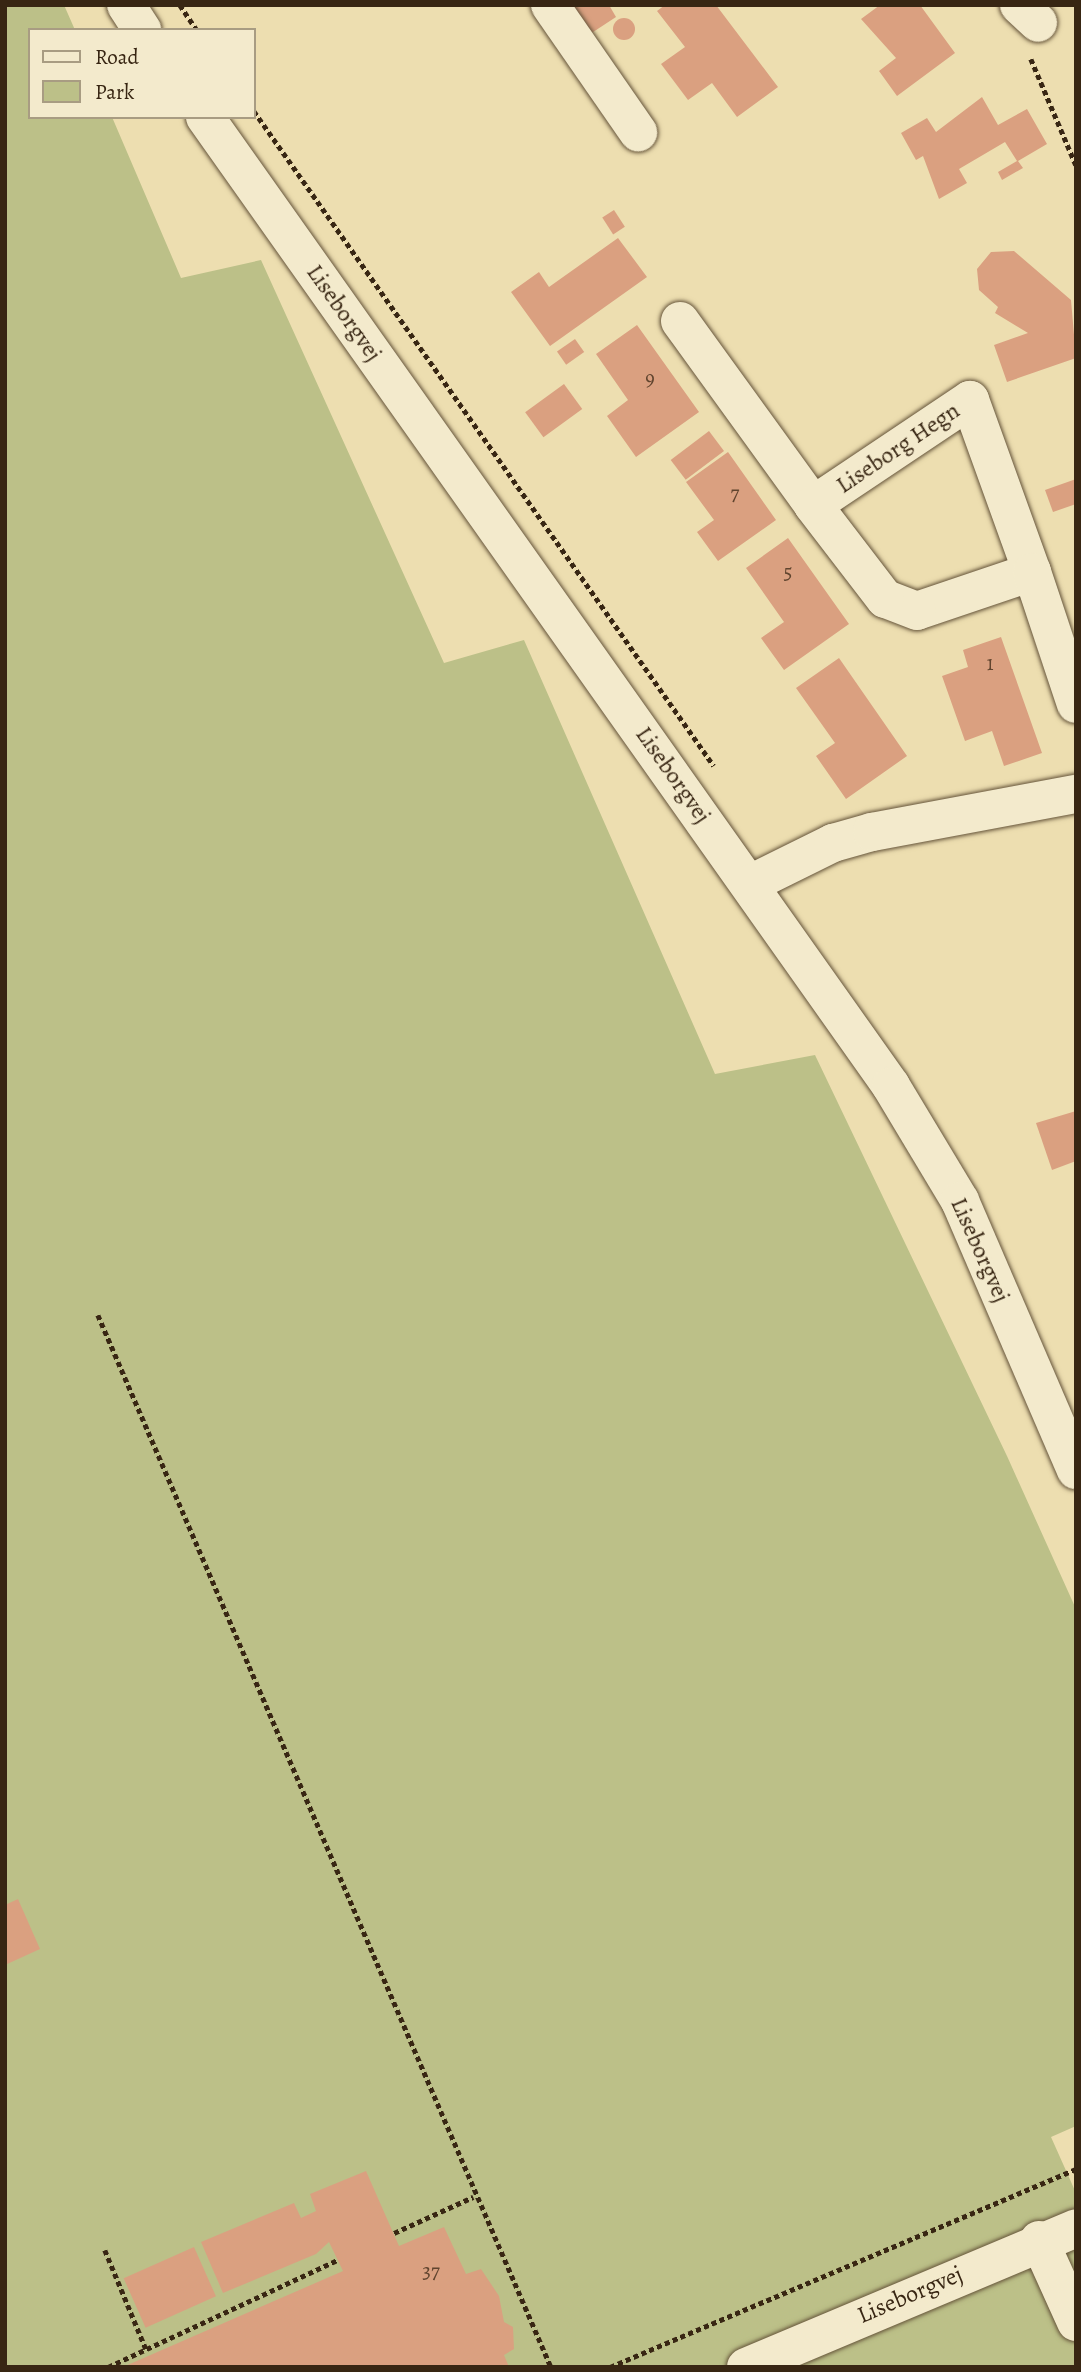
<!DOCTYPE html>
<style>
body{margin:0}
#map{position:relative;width:1081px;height:2372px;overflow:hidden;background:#eddeb0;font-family:Alegreya,serif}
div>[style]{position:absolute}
.green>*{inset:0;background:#bcc088}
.building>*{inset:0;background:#daa080;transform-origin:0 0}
.round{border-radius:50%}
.path>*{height:4.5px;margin-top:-2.25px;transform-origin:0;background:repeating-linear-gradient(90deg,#382613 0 5px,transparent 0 8.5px)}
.roads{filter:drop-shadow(0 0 2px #65543a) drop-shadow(0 0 2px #65543a)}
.minor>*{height:38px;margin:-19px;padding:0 19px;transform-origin:19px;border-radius:19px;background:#f3eacc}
span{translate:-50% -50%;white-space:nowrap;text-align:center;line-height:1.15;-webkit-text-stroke:6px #f3eacc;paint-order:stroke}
.number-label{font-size:21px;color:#60442e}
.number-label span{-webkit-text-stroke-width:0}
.street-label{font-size:24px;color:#382613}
.frame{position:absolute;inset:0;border:7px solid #382613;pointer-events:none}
.legend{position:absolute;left:28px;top:28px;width:228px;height:91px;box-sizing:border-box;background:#f3eacc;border:2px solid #a89c82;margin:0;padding:9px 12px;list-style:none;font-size:21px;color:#382613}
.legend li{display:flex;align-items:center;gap:14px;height:35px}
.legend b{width:35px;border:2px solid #a89c82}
</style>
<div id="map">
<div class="green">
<i style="clip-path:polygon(5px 5px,64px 5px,75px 30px,30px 30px,30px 117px,112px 117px,181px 278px,261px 260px,444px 663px,524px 640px,715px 1074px,815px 1055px,1007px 1456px,1076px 1609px,1076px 2126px,1051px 2137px,1076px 2193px,1076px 2367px,5px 2367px)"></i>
</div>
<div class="building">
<i style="clip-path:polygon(567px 5px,609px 5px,616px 17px,587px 36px)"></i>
<i style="clip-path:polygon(665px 5px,716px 5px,778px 87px,737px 117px,712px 83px,688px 100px,661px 64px,685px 47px,657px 11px)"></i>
<i style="clip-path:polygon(880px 5px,920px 5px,955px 53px,897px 96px,879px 71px,896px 58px,861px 19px)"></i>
<i class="round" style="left:613px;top:18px;width:22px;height:22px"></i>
<i style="clip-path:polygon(982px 97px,998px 125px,1027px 109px,1047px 144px,1018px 161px,1023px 168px,1002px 180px,998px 172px,1017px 161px,1005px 142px,959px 169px,967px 183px,939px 199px,923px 156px,916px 160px,901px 133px,927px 118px,936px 132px)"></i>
<i style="left:614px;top:210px;width:20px;height:14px;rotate:57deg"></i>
<i style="clip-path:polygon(618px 238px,647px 277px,550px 346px,511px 292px,539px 272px,549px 287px)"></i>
<i style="clip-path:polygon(1014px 251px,1071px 300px,1076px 358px,1007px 382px,994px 345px,1028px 333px,995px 313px,998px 307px,979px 290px,977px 269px,991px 252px)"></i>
<i style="clip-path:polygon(637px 325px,699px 412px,636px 457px,607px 416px,628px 400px,596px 354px)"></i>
<i style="left:575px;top:339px;width:16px;height:22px;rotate:55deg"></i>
<i style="left:564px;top:384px;width:31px;height:48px;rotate:54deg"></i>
<i style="left:709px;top:431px;width:25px;height:48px;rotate:53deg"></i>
<i style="clip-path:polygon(728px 452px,776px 520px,718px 561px,697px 532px,714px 520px,686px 482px)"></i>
<i style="clip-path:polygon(1076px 479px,1076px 504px,1053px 512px,1045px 490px)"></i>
<i style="clip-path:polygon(788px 538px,849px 624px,784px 670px,761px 638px,784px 622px,746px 568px)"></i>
<i style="clip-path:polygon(1001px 637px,1042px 753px,1004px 766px,992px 731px,965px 741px,942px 676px,968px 667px,963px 650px)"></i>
<i style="clip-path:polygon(839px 658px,907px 756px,846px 799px,816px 756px,835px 743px,796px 688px)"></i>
<i style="clip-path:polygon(1076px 1111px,1076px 1161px,1052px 1170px,1036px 1123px)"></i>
<i style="clip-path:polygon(18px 1899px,40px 1949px,5px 1965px,5px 1905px)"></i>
<i style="clip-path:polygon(366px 2171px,399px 2246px,444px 2227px,466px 2274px,481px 2269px,499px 2296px,504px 2322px,513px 2327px,514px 2349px,504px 2355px,509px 2367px,123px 2367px,343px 2271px,329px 2242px,316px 2254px,223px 2293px,201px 2242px,294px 2203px,301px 2218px,316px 2211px,310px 2194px)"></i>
<i style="left:194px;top:2247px;width:54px;height:77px;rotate:66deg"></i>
</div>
<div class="path">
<i style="left:180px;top:5px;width:30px;rotate:56deg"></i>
<i style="left:1031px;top:59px;width:115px;rotate:67deg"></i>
<i style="left:254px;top:111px;width:800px;rotate:54.92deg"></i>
<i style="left:98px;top:1315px;width:1145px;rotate:66.7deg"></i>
<i style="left:394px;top:2233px;width:87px;rotate:-24.5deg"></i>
<i style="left:105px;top:2250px;width:107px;rotate:67.5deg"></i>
<i style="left:108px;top:2367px;width:253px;rotate:-25deg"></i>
<i style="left:610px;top:2367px;width:506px;rotate:-23.02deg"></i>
</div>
<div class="roads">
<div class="minor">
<i style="left:126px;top:5px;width:30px;rotate:57deg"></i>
<i style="left:550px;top:5px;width:155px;rotate:55.3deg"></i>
<i style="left:1019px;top:5px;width:26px;rotate:43deg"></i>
<i style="left:205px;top:117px;width:1187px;rotate:54.7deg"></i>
<i style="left:891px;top:1086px;width:134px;rotate:59deg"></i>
<i style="left:960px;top:1201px;width:293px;rotate:66.7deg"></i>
<i style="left:680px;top:321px;width:227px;rotate:54.1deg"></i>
<i style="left:1032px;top:572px;width:121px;rotate:161.3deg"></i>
<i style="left:917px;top:611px;width:34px;rotate:-159deg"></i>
<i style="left:885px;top:599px;width:118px;rotate:-127.5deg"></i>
<i style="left:813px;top:505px;width:189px;rotate:-33.8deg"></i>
<i style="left:970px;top:400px;width:183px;rotate:70.2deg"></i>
<i style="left:1032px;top:572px;width:139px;rotate:71.6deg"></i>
<i style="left:750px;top:884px;width:93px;rotate:-26.3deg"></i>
<i style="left:833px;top:843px;width:41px;rotate:-15.8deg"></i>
<i style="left:872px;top:832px;width:208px;rotate:-10.6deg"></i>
<i style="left:1039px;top:2240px;width:90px;rotate:65.7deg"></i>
<i style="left:746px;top:2367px;width:358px;rotate:-22.8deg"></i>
</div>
</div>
<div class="number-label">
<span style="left:650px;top:378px">9</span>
<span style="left:735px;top:493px">7</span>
<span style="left:788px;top:572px">5</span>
<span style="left:990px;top:663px">1</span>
<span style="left:431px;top:2271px">37</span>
</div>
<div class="street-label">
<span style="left:344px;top:313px;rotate:55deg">Liseborgvej</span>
<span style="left:898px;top:448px;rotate:-34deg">Liseborg Hegn</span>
<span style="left:673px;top:775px;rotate:55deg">Liseborgvej</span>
<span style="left:980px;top:1250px;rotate:66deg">Liseborgvej</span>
<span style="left:910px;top:2295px;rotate:-23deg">Liseborgvej</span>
</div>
<div class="frame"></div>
<ul class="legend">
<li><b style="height:9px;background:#f3eacc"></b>Road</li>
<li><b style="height:19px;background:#bcc088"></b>Park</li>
</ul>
</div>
